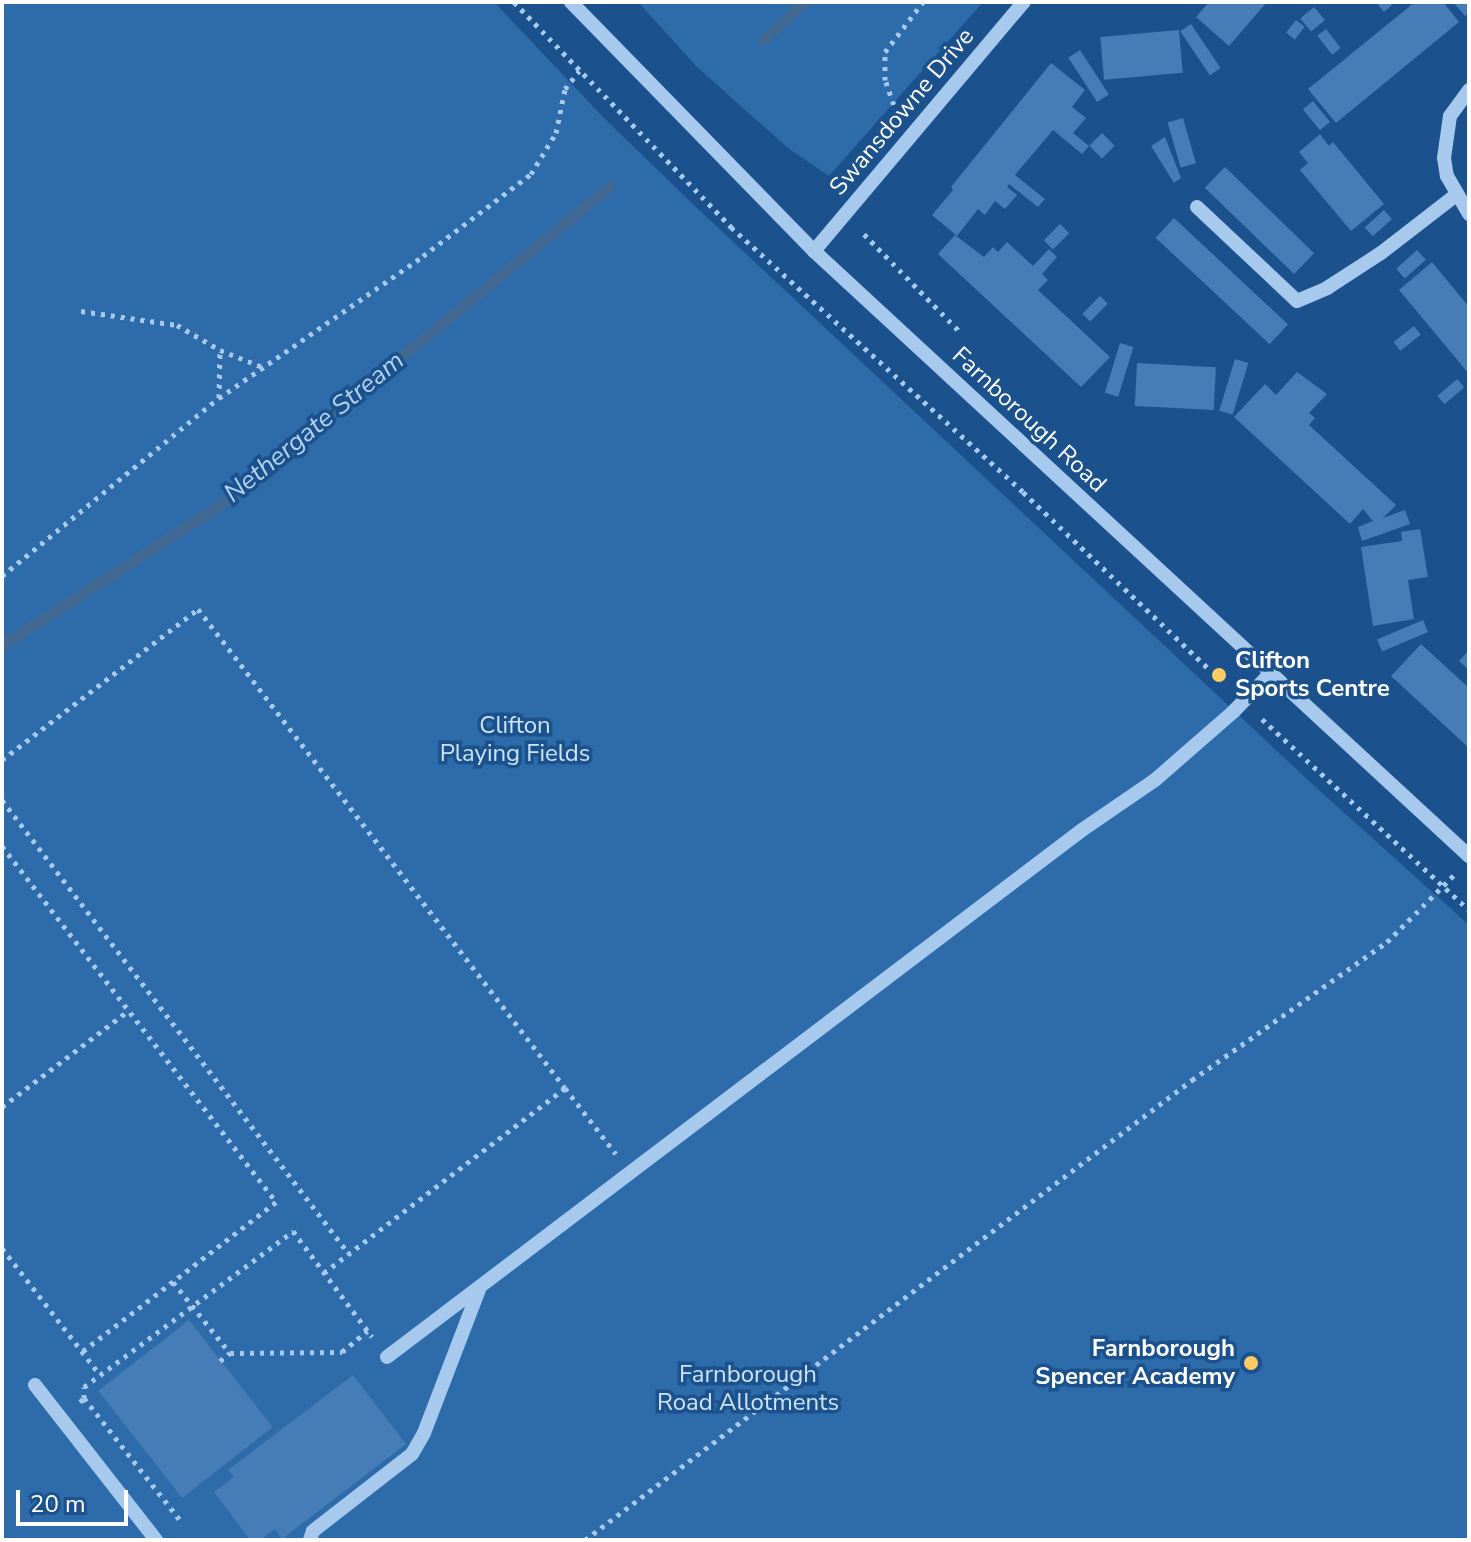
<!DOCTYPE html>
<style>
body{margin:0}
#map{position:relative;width:1471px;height:1542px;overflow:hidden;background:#1b518c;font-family:"Nunito Sans",sans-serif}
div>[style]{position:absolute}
.green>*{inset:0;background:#2e6baa}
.stream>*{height:11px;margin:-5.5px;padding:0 5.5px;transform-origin:5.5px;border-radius:5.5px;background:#426993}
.building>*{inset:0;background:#477db6;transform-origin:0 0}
.path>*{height:5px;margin-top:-2.5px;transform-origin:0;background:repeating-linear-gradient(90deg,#a6c9ed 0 4px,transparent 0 10px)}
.minor>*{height:14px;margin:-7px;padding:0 7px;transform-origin:7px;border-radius:7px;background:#a6c9ed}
.dots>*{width:22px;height:22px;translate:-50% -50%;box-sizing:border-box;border:4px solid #1b518c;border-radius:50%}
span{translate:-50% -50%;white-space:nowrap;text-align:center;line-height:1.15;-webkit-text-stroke:7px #1b518c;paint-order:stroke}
.street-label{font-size:24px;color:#fff}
.poi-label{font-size:24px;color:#fff;font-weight:700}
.left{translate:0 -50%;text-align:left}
.right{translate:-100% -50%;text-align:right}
.park-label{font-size:24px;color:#cce3fa}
.water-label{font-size:26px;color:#b2d3f4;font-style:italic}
.frame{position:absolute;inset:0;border:4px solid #fff;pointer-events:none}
.scale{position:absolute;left:16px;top:1490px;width:112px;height:36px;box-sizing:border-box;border:4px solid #fff;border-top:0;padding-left:10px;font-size:24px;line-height:28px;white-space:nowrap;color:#fff;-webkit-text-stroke:6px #1b518c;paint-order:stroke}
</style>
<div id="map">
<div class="green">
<i style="clip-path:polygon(2px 2px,494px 2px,605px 119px,696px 207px,1309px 781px,1469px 925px,1469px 1540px,2px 1540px)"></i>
<i style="clip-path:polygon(638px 2px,983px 2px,829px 176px,788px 148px,697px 67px)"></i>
</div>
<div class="stream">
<i style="left:763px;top:40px;width:56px;rotate:-42.8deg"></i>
<i style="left:2px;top:645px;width:255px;rotate:-32.7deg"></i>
<i style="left:217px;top:507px;width:507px;rotate:-39.24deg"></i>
</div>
<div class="building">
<i style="clip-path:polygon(1209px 2px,1267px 2px,1229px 46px,1196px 17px)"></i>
<i style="clip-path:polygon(1376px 2px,1389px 2px,1392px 5px,1384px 12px)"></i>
<i style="clip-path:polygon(1415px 2px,1443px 2px,1459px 22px,1336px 123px,1308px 89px)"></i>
<i style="clip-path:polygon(1453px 2px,1469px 2px,1469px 13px,1465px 16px)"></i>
<i style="left:1314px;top:7px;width:17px;height:18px;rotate:50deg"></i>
<i style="left:1296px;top:20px;width:11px;height:16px;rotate:38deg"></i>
<i style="left:1191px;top:24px;width:53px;height:13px;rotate:56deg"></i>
<i style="left:1326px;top:29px;width:24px;height:11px;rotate:52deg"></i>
<i style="left:1179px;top:30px;width:43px;height:79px;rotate:85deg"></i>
<i style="left:1080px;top:50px;width:53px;height:14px;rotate:57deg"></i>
<i style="clip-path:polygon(1051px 63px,1085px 90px,1072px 107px,1086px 118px,1073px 133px,1089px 146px,1082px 154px,1053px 130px,1015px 175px,1045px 199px,1038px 207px,1009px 184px,1007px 187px,1017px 195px,1005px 209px,995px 201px,985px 215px,978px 209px,957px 236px,932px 215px,953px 190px,951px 187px)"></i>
<i style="left:1313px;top:101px;width:27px;height:13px;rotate:51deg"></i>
<i style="left:1183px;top:118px;width:47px;height:16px;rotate:74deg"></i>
<i style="left:1102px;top:133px;width:18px;height:18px;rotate:45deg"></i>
<i style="clip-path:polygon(1320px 134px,1329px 146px,1333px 142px,1384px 204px,1351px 231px,1300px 170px,1308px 163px,1299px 152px)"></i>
<i style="clip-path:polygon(1165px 137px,1181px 178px,1174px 183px,1151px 146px)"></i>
<i style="left:1225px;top:167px;width:124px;height:29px;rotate:44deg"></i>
<i style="left:1384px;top:210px;width:12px;height:26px;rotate:48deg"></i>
<i style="left:1174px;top:218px;width:156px;height:27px;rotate:43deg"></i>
<i style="left:1060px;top:224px;width:13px;height:23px;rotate:45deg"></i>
<i style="clip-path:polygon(955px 235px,984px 257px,993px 247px,998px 252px,1007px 242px,1033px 266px,1049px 249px,1057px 257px,1042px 274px,1048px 280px,1038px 290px,1110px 357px,1081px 387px,938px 254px)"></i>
<i style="left:1417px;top:250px;width:13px;height:28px;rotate:48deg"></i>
<i style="clip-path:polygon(1432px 262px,1469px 307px,1469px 374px,1399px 290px)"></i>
<i style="left:1100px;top:296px;width:11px;height:25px;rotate:45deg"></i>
<i style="left:1414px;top:326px;width:11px;height:26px;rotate:52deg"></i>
<i style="left:1120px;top:343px;width:14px;height:52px;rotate:17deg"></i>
<i style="left:1235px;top:359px;width:14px;height:54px;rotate:17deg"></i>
<i style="left:1137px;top:363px;width:79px;height:43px;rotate:3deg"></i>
<i style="clip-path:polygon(1297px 372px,1327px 394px,1309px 413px,1315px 418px,1309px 425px,1396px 505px,1383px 518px,1405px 510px,1410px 524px,1362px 541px,1358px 527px,1373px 521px,1363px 509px,1350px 524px,1234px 417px,1265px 384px,1276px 395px)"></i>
<i style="left:1457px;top:379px;width:11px;height:26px;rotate:49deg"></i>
<i style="clip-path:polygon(1420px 529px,1428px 577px,1408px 580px,1414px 619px,1373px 626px,1361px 547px,1402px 541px,1401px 532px)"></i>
<i style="left:1423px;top:620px;width:13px;height:50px;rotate:67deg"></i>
<i style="clip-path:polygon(1421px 644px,1469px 688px,1469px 748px,1391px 676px)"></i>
<i style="clip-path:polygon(1469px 650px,1469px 670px,1459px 661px)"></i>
<i style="left:189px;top:1320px;width:136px;height:115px;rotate:52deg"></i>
<i style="clip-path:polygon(353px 1375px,406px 1444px,282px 1539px,275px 1529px,260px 1540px,250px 1540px,214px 1492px,234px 1477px,228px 1470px)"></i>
</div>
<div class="path">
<i style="left:514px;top:2px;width:313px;rotate:46deg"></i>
<i style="left:731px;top:227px;width:394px;rotate:42.2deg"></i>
<i style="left:1023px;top:492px;width:280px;rotate:43.6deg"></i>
<i style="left:897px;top:114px;width:36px;rotate:-109deg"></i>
<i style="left:885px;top:80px;width:28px;rotate:-90deg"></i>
<i style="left:885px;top:52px;width:63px;rotate:-52.8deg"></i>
<i style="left:864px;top:234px;width:139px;rotate:45.6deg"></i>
<i style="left:81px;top:311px;width:97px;rotate:8.3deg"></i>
<i style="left:177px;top:325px;width:50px;rotate:30.2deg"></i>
<i style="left:220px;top:350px;width:48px;rotate:21.8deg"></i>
<i style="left:219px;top:398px;width:48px;rotate:-88.8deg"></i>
<i style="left:2px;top:576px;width:281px;rotate:-39.4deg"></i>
<i style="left:219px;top:398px;width:249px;rotate:-34.8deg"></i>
<i style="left:423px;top:256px;width:136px;rotate:-37.2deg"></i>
<i style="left:531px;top:174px;width:48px;rotate:-58.6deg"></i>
<i style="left:556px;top:133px;width:45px;rotate:-78.4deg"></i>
<i style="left:565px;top:89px;width:23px;rotate:-52deg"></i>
<i style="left:1262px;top:719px;width:282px;rotate:42.7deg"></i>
<i style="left:2px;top:760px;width:247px;rotate:-37.6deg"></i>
<i style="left:198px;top:609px;width:603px;rotate:52.54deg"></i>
<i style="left:565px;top:1088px;width:304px;rotate:142.5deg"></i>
<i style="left:2px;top:800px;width:571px;rotate:52.61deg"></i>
<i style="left:2px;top:846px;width:449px;rotate:52.4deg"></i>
<i style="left:276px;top:1202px;width:245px;rotate:142.3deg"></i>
<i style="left:565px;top:1088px;width:83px;rotate:52.3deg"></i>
<i style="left:2px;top:1107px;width:158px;rotate:-37.3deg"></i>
<i style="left:2px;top:1248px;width:160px;rotate:52.3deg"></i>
<i style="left:173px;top:1282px;width:91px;rotate:51.2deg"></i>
<i style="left:220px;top:1361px;width:13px;rotate:-39deg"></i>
<i style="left:230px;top:1353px;width:112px;rotate:-0.5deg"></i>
<i style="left:342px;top:1352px;width:33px;rotate:-40deg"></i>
<i style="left:84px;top:1398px;width:160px;rotate:51.8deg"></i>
<i style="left:80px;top:1402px;width:6px;rotate:-45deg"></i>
<i style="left:84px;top:1398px;width:11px;rotate:-90deg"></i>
<i style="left:84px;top:1387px;width:261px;rotate:-36.7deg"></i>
<i style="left:293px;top:1231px;width:132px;rotate:53.3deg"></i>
<i style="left:585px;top:1540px;width:762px;rotate:-37.16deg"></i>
<i style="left:1192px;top:1080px;width:239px;rotate:-35.3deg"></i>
<i style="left:1387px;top:942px;width:95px;rotate:-45deg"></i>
</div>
<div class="minor">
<i style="left:571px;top:2px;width:348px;rotate:45.7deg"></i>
<i style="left:814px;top:251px;width:892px;rotate:42.73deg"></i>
<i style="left:1469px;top:90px;width:32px;rotate:126deg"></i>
<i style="left:1450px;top:116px;width:42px;rotate:98.1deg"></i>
<i style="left:1444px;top:158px;width:18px;rotate:81deg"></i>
<i style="left:1447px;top:176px;width:44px;rotate:59.9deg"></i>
<i style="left:1197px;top:207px;width:137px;rotate:43.2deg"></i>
<i style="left:1297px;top:301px;width:33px;rotate:-23deg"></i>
<i style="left:1327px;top:288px;width:64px;rotate:-32.9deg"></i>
<i style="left:1381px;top:253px;width:95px;rotate:-37.7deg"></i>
<i style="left:814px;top:251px;width:326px;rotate:-49.9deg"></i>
<i style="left:387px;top:1357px;width:872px;rotate:-37.17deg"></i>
<i style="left:1082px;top:830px;width:88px;rotate:-34.4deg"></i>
<i style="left:1155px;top:780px;width:105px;rotate:-41.1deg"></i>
<i style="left:1234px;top:711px;width:53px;rotate:-45.8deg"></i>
<i style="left:35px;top:1385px;width:197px;rotate:52deg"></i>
<i style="left:310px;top:1540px;width:9px;rotate:-72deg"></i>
<i style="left:313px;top:1531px;width:125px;rotate:-37.9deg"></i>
<i style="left:412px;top:1454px;width:24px;rotate:-60deg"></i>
<i style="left:424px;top:1433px;width:156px;rotate:-69deg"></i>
</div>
<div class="dots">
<i style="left:1219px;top:675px;background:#ffcb63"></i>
<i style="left:1251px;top:1363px;background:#ffcb63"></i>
</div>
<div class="street-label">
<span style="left:902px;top:112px;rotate:-50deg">Swansdowne Drive</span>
<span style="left:1029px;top:420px;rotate:43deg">Farnborough Road</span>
</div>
<div class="poi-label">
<span class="left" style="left:1235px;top:675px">Clifton<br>Sports Centre</span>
<span class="right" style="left:1235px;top:1363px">Farnborough<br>Spencer Academy</span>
</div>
<div class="park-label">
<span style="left:515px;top:740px">Clifton<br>Playing Fields</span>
<span style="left:748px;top:1389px">Farnborough<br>Road Allotments</span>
</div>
<div class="water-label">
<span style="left:314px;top:427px;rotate:-39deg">Nethergate Stream</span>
</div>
<div class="frame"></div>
<div class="scale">20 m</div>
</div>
